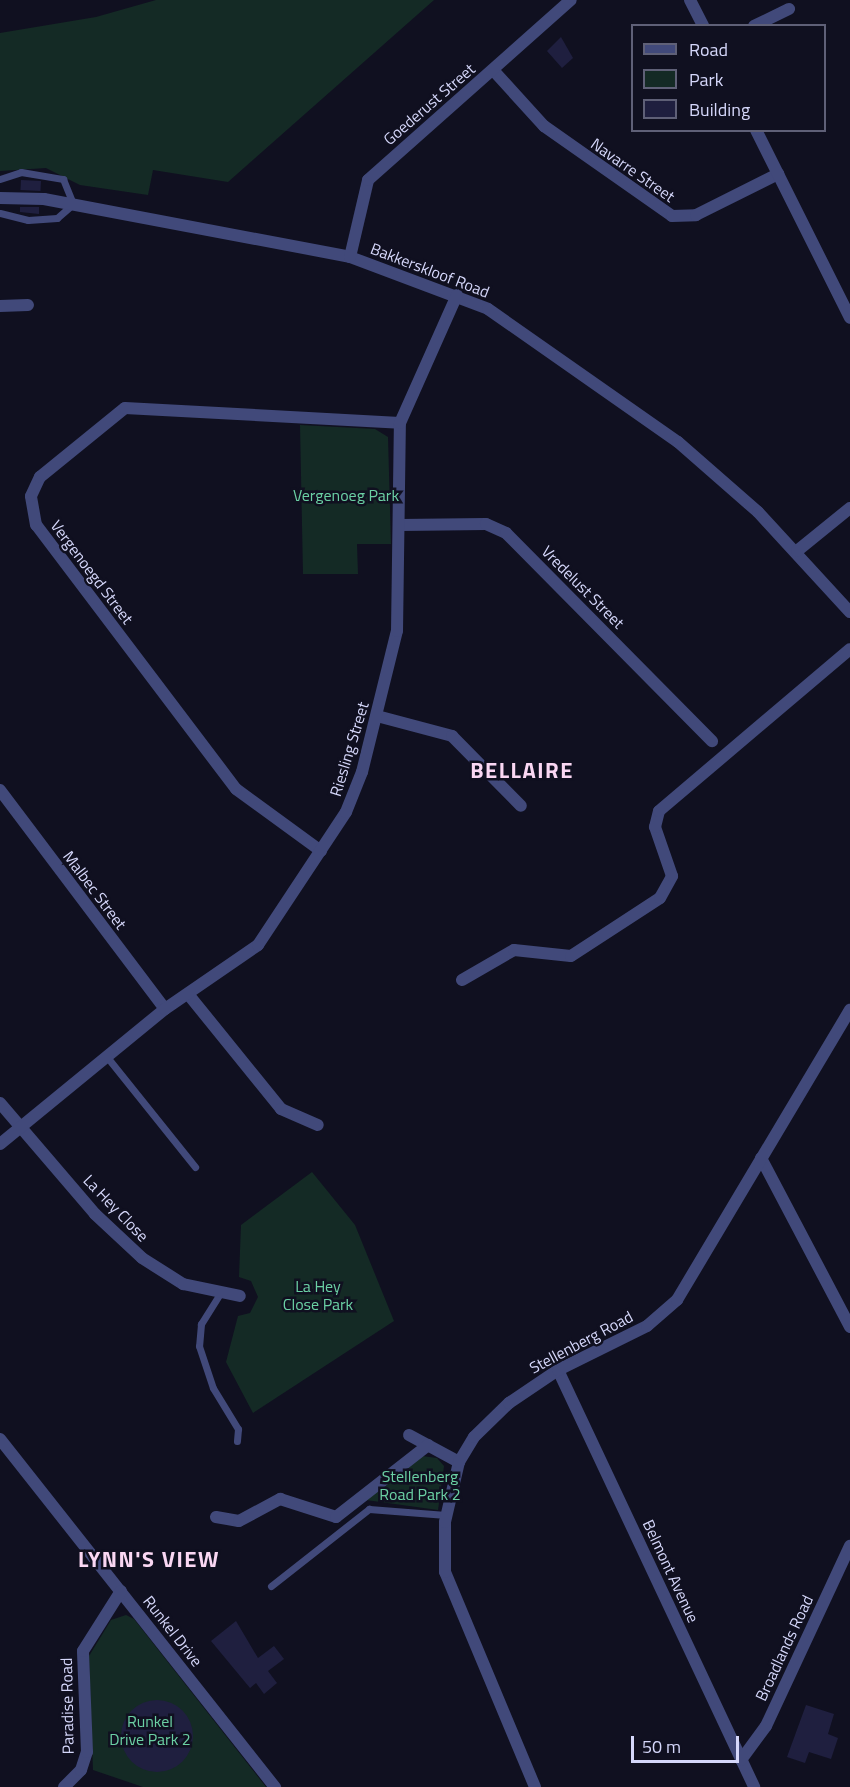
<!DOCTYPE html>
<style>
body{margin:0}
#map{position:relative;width:850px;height:1787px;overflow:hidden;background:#101020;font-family:"Titillium Web",sans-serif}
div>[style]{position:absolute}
.green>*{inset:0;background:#142a25}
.building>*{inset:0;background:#1f1f3f;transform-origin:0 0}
.round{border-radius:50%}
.service>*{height:7px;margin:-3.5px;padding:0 3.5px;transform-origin:3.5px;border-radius:3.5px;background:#41497a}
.minor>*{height:12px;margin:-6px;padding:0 6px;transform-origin:6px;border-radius:6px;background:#41497a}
span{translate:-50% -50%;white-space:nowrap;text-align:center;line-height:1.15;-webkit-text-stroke:5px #101020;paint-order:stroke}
.street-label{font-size:16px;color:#d5d7fa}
.park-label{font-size:16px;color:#6bd0a4}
.district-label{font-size:22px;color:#fad7f3;font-weight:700;letter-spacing:1.5px}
.legend{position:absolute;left:631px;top:24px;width:195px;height:108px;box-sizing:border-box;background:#101020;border:2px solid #5f6077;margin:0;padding:8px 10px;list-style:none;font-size:18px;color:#d5d7fa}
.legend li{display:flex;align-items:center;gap:12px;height:30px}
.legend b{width:30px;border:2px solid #5f6077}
.scale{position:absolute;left:631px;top:1736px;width:108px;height:27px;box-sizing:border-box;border:3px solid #d5d7fa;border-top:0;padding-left:8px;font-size:18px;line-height:21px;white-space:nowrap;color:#d5d7fa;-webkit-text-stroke:4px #101020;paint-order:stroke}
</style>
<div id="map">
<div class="green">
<i style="clip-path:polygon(156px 0,434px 0,228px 182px,153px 170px,148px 195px,80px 185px,46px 168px,0 171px,0 33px,96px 17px)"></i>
<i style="clip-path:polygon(300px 425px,375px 429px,388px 437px,391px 544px,357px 544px,358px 574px,303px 574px)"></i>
<i style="clip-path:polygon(312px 1172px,355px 1225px,394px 1321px,253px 1413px,226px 1362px,238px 1316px,250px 1313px,258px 1297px,251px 1281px,239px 1277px,241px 1225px)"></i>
<i style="clip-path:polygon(422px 1456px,437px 1458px,444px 1466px,438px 1510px,366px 1500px)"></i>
<i style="clip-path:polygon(126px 1615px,134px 1619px,266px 1787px,143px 1787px,93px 1770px,89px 1656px,111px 1620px)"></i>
</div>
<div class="building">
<i style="clip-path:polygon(561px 37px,573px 58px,562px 68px,547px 51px)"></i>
<i style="left:21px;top:180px;width:20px;height:10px;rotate:3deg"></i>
<i style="clip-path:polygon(20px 207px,39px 207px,39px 214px,20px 212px)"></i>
<i style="clip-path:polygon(236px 1621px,258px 1658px,274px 1646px,284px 1659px,268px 1671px,277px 1683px,264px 1694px,256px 1683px,250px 1688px,211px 1641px)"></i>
<i class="round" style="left:121px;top:1700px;width:72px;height:72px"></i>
<i style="clip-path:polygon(806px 1705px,834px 1714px,828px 1734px,838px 1738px,831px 1759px,809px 1752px,805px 1763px,787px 1757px)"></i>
</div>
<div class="service">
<i style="left:0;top:179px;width:22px;rotate:-18deg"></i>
<i style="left:21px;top:172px;width:43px;rotate:9.5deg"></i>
<i style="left:63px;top:179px;width:27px;rotate:68deg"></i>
<i style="left:73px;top:204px;width:21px;rotate:139deg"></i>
<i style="left:57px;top:218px;width:29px;rotate:176deg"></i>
<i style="left:28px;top:220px;width:29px;rotate:-166deg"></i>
<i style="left:107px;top:1057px;width:141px;rotate:51.3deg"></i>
<i style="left:221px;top:1292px;width:38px;rotate:122deg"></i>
<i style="left:201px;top:1324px;width:22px;rotate:95deg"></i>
<i style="left:199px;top:1346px;width:44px;rotate:71.6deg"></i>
<i style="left:213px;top:1388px;width:48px;rotate:58.6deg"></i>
<i style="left:238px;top:1429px;width:12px;rotate:95deg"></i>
<i style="left:271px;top:1586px;width:125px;rotate:-38.2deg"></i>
<i style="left:369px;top:1509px;width:77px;rotate:4.5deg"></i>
</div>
<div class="minor">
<i style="left:690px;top:0;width:29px;rotate:63deg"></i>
<i style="left:754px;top:26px;width:39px;rotate:-26deg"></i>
<i style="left:493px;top:70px;width:76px;rotate:47.7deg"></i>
<i style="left:544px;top:126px;width:156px;rotate:35.1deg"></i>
<i style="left:672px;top:216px;width:24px;rotate:-2deg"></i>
<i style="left:696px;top:215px;width:92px;rotate:-26.6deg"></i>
<i style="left:756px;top:130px;width:210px;rotate:63.4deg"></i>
<i style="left:0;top:198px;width:44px;rotate:1.3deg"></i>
<i style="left:44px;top:199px;width:311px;rotate:10.7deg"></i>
<i style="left:350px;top:257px;width:147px;rotate:20.6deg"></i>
<i style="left:488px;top:309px;width:232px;rotate:35deg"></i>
<i style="left:678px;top:442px;width:106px;rotate:41.2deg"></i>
<i style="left:758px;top:512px;width:136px;rotate:47.4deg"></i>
<i style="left:350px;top:257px;width:79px;rotate:-76.8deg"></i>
<i style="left:368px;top:180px;width:271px;rotate:-41.6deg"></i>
<i style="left:0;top:306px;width:28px;rotate:-2deg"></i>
<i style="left:400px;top:525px;width:86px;rotate:-0.7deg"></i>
<i style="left:486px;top:524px;width:22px;rotate:24deg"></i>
<i style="left:506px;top:533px;width:293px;rotate:45.3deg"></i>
<i style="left:797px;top:551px;width:68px;rotate:-39.1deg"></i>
<i style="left:377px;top:716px;width:78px;rotate:14.9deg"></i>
<i style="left:452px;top:736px;width:98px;rotate:45.4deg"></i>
<i style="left:0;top:790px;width:274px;rotate:53deg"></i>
<i style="left:321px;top:851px;width:105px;rotate:-143.9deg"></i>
<i style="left:236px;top:789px;width:331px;rotate:-127.1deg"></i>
<i style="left:36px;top:525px;width:29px;rotate:-100deg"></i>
<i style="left:31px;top:496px;width:21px;rotate:-65deg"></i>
<i style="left:40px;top:477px;width:109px;rotate:-39.1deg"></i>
<i style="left:125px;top:408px;width:275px;rotate:3.1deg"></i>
<i style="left:462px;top:980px;width:60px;rotate:-30deg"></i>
<i style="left:514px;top:950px;width:57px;rotate:6deg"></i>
<i style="left:571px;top:956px;width:106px;rotate:-33.1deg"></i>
<i style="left:660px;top:898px;width:25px;rotate:-61deg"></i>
<i style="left:672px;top:876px;width:52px;rotate:-109.1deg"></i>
<i style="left:655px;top:827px;width:16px;rotate:-76deg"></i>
<i style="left:659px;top:811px;width:250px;rotate:-40.3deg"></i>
<i style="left:188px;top:994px;width:148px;rotate:51deg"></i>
<i style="left:281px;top:1109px;width:40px;rotate:23.4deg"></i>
<i style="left:0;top:1103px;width:146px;rotate:49.4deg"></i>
<i style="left:95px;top:1214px;width:64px;rotate:43.1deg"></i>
<i style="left:142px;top:1258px;width:49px;rotate:32.4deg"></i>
<i style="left:183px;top:1284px;width:58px;rotate:11.9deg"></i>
<i style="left:0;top:1144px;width:213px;rotate:-39.3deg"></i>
<i style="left:165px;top:1009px;width:113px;rotate:-34.5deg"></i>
<i style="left:258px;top:945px;width:159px;rotate:-56.5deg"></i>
<i style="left:346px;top:812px;width:43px;rotate:-68.2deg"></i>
<i style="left:362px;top:772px;width:145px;rotate:-76.1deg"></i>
<i style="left:397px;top:631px;width:208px;rotate:-89.2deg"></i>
<i style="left:400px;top:423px;width:140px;rotate:-66deg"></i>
<i style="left:761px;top:1158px;width:191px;rotate:62.2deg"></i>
<i style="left:558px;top:1370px;width:461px;rotate:64.8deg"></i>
<i style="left:409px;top:1435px;width:57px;rotate:28.4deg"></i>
<i style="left:0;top:1439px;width:444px;rotate:51.7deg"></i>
<i style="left:216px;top:1517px;width:23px;rotate:10deg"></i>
<i style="left:239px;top:1521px;width:47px;rotate:-28.2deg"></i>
<i style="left:280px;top:1499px;width:59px;rotate:17.8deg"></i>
<i style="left:336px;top:1517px;width:117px;rotate:-38deg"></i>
<i style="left:741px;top:1760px;width:42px;rotate:-53.7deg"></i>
<i style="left:766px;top:1726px;width:199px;rotate:-65deg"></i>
<i style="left:64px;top:1787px;width:24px;rotate:-45deg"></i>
<i style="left:81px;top:1770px;width:19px;rotate:-72deg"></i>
<i style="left:87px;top:1752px;width:101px;rotate:-92.3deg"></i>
<i style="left:83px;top:1651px;width:71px;rotate:-57.7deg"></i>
<i style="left:535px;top:1787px;width:233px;rotate:-112.7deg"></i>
<i style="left:445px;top:1572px;width:50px;rotate:-90deg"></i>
<i style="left:445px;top:1522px;width:62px;rotate:-76.9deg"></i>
<i style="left:459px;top:1462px;width:29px;rotate:-59deg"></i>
<i style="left:474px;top:1437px;width:49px;rotate:-44.2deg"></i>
<i style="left:509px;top:1403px;width:59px;rotate:-34deg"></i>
<i style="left:558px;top:1370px;width:99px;rotate:-26.3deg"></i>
<i style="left:647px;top:1326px;width:40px;rotate:-41deg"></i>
<i style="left:677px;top:1300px;width:338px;rotate:-59.2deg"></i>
</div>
<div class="street-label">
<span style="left:429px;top:104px;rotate:-41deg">Goederust Street</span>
<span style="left:633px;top:170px;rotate:35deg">Navarre Street</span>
<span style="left:430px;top:270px;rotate:21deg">Bakkerskloof Road</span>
<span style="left:92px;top:572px;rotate:53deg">Vergenoegd Street</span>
<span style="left:583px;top:587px;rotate:45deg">Vredelust Street</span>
<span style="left:349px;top:749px;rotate:-73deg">Riesling Street</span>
<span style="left:95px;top:890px;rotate:53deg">Malbec Street</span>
<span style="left:116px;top:1208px;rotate:46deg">La Hey Close</span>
<span style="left:581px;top:1342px;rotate:-28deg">Stellenberg Road</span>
<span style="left:671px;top:1571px;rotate:65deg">Belmont Avenue</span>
<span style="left:173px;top:1631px;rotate:52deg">Runkel Drive</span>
<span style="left:784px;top:1648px;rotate:-65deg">Broadlands Road</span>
<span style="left:67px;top:1706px;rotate:-91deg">Paradise Road</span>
</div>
<div class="park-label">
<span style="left:346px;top:495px">Vergenoeg Park</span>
<span style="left:318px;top:1295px">La Hey<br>Close Park</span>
<span style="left:420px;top:1485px">Stellenberg<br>Road Park 2</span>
<span style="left:150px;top:1730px">Runkel<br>Drive Park 2</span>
</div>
<div class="district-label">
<span style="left:522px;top:771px">BELLAIRE</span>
<span style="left:149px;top:1560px">LYNN'S VIEW</span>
</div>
<ul class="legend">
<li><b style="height:8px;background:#41497a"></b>Road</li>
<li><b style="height:16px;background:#142a25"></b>Park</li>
<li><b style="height:16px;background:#1f1f3f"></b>Building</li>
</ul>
<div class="scale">50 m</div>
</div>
